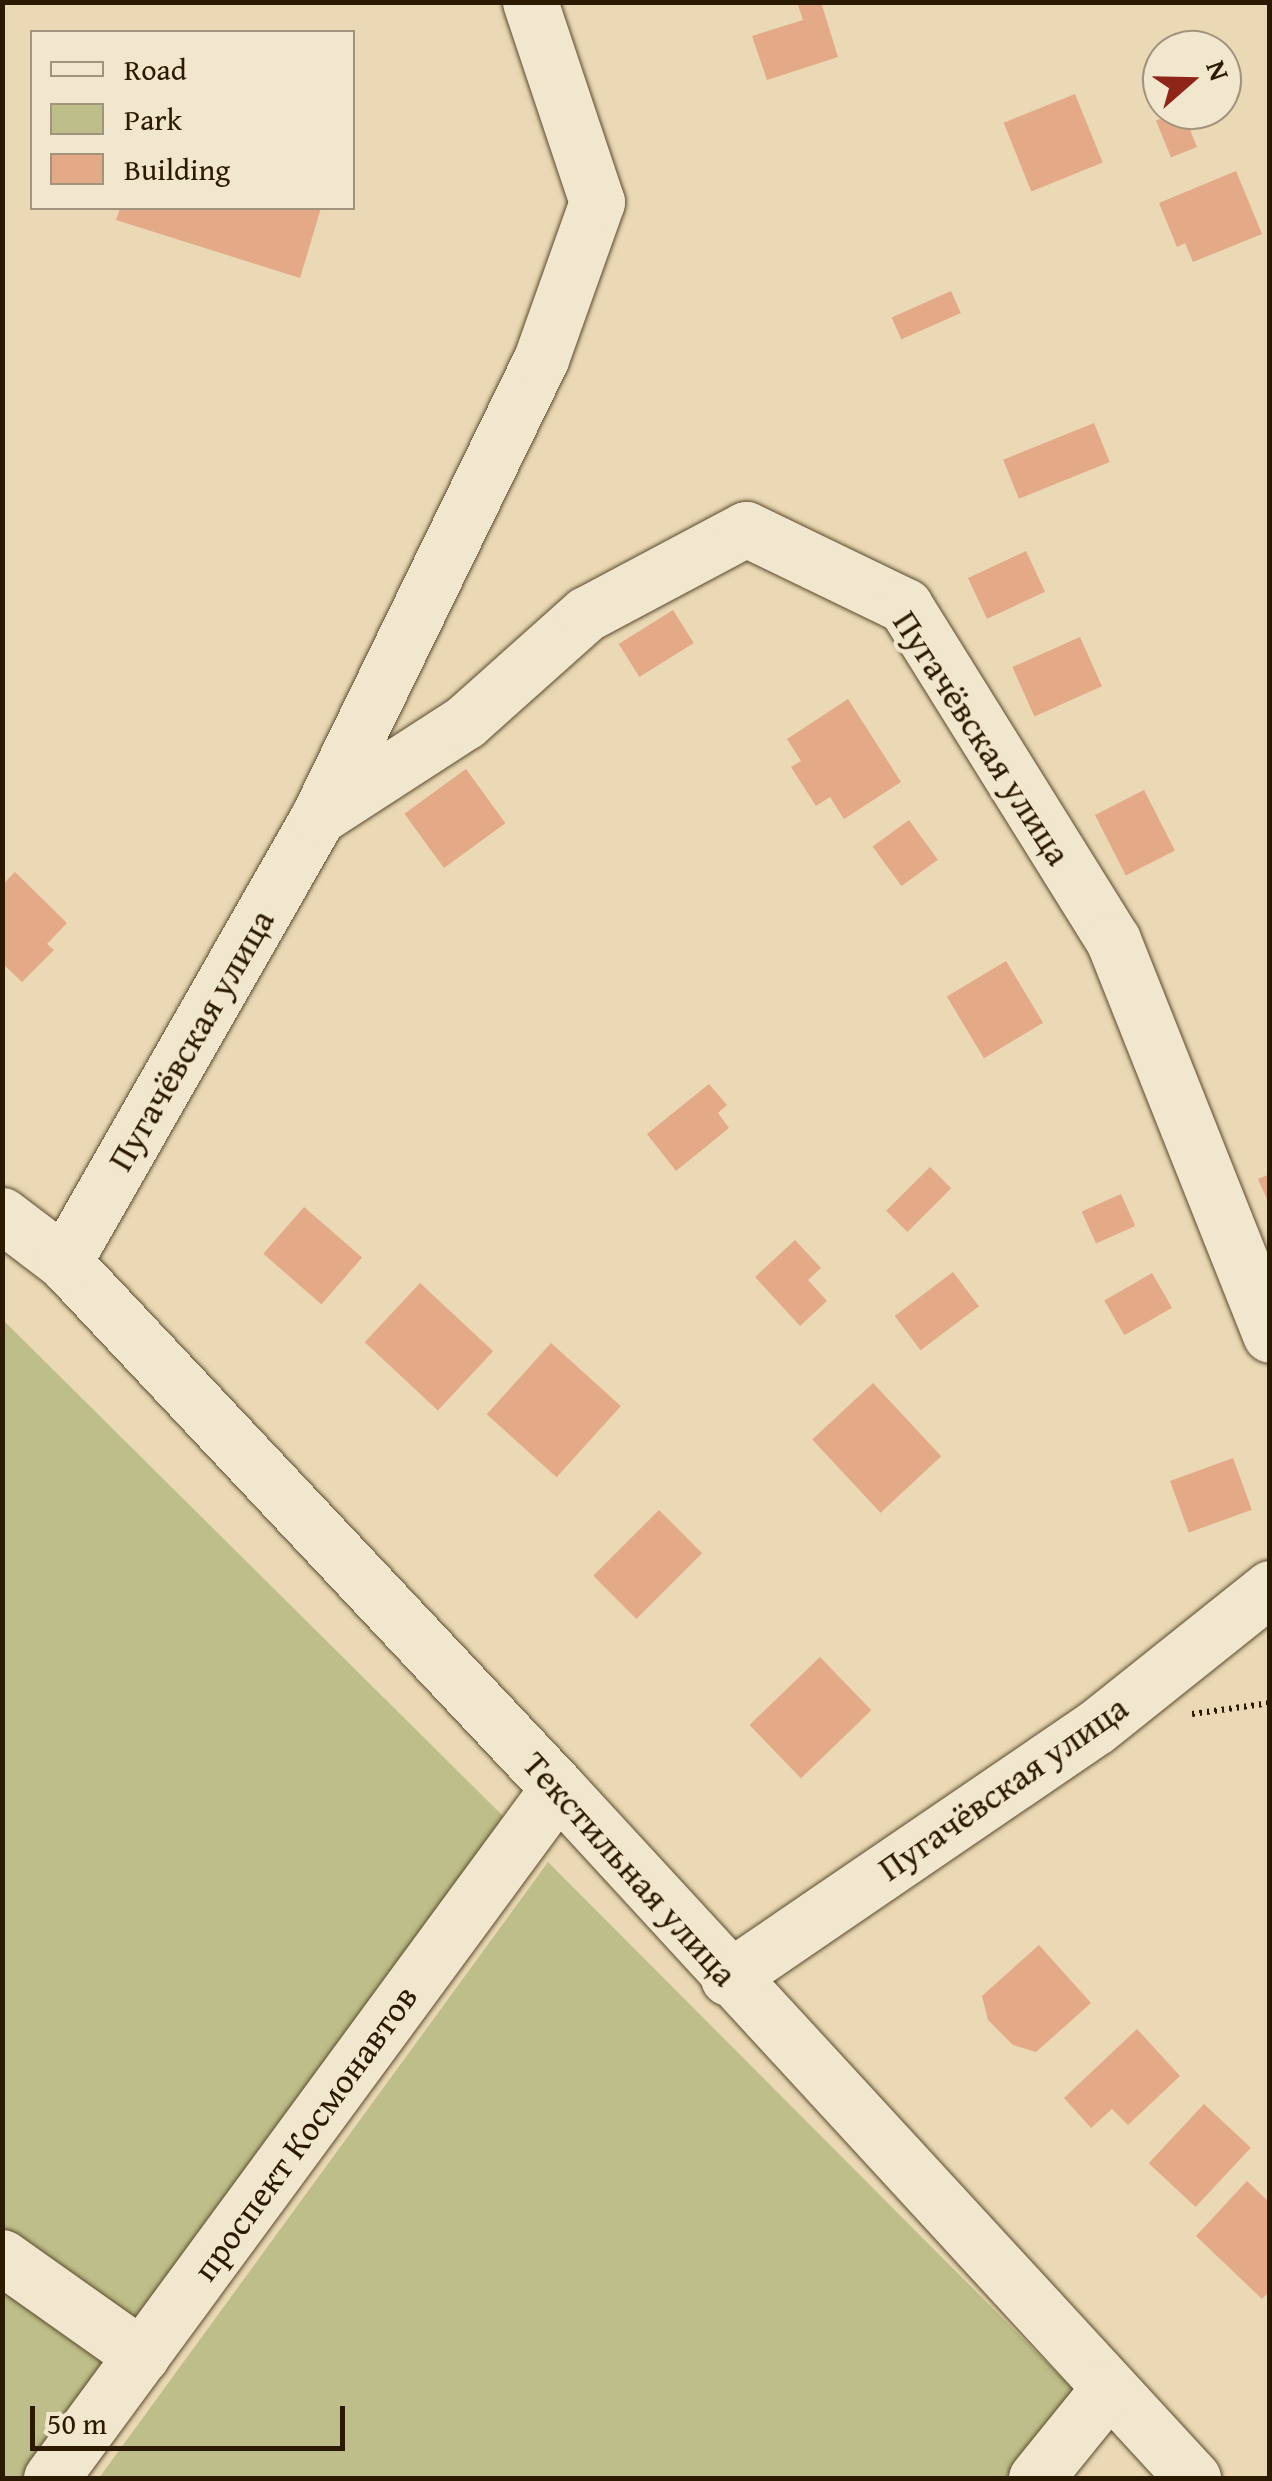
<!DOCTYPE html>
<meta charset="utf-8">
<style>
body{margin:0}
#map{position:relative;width:1272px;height:2481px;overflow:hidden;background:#ead9b4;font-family:"Gentium Book Plus",serif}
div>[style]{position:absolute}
.green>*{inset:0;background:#bdbe89}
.building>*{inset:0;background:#e4a986;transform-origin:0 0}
.path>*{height:6px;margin-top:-3px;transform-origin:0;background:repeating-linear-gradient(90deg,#2c1a00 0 2.5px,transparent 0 7.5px)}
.roads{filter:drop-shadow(0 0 2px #5c4a2d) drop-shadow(0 0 2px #5c4a2d)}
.minor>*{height:55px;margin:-27.5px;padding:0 27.5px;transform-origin:27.5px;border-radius:27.5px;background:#f1e6ce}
span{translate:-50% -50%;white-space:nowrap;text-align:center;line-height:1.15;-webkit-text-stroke:9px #f1e6ce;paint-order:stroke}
.street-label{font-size:35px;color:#2c1a00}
.frame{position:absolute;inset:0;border:5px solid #2c1a00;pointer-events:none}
.legend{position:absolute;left:30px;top:30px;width:325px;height:180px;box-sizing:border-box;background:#f1e6ce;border:2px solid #a2947c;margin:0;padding:12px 18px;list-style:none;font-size:30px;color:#2c1a00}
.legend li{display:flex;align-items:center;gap:20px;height:50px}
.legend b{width:50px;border:2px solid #a2947c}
.north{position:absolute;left:1142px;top:30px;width:100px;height:100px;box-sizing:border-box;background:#f1e6ce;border:2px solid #a2947c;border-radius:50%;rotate:70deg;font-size:28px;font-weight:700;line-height:40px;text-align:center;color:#2c1a00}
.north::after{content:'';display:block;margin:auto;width:35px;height:45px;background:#8f2418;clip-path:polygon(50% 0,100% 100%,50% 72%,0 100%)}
.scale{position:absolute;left:30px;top:2406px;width:315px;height:45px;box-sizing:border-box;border:5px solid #2c1a00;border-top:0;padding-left:12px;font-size:30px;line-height:35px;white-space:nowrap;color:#2c1a00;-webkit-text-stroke:8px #f1e6ce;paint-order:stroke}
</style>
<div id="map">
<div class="green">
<i style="clip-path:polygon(2px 1319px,508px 1821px,30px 2478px,2px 2478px)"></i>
<i style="clip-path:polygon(548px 1862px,1110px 2426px,1070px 2478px,99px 2478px)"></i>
</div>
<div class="building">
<i style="clip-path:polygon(797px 2px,821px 2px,838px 57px,767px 80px,752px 36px,803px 20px)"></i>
<i style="left:1075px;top:94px;width:74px;height:77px;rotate:68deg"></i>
<i style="left:1182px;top:110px;width:40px;height:28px;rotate:68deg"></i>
<i style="clip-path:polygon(1236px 171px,1262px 234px,1193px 262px,1185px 243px,1177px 247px,1159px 203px)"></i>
<i style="clip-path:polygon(120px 208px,321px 208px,300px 278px,116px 220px)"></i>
<i style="left:951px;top:291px;width:24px;height:65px;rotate:66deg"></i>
<i style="left:1094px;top:423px;width:42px;height:98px;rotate:68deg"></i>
<i style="left:1026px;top:551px;width:45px;height:64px;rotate:65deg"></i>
<i style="left:673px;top:610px;width:39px;height:64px;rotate:58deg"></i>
<i style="left:1080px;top:637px;width:54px;height:74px;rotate:66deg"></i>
<i style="clip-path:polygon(848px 699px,901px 782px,844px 819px,830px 797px,816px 806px,791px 767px,801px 761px,787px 739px)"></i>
<i style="left:466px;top:769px;width:67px;height:76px;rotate:54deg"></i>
<i style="left:1144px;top:790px;width:68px;height:55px;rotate:63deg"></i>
<i style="left:909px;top:820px;width:49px;height:45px;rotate:54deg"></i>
<i style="clip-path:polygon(15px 872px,67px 923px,47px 944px,54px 950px,22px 982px,2px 963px,2px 885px)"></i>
<i style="left:1006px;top:961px;width:72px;height:69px;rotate:59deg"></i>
<i style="clip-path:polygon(709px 1084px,727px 1105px,718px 1113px,729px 1128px,676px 1171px,647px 1134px)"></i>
<i style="left:930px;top:1167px;width:30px;height:62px;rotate:45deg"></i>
<i style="clip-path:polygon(1270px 1174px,1270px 1206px,1258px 1179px)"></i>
<i style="left:1121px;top:1194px;width:35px;height:43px;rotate:66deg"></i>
<i style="left:304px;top:1207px;width:77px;height:62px;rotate:41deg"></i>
<i style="clip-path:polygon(795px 1240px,821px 1268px,808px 1280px,827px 1301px,800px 1326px,755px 1277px)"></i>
<i style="left:953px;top:1272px;width:43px;height:73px;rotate:53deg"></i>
<i style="left:1152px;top:1273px;width:40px;height:55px;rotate:60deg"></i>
<i style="left:420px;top:1283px;width:100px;height:81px;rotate:43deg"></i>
<i style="left:551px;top:1343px;width:94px;height:96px;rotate:42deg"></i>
<i style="left:873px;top:1383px;width:100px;height:83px;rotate:47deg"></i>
<i style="left:1233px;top:1458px;width:55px;height:67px;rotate:70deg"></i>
<i style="left:659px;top:1510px;width:61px;height:93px;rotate:45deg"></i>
<i style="left:820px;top:1657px;width:74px;height:98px;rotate:46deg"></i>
<i style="clip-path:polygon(1039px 1945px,1091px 2003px,1036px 2052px,1013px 2045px,988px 2020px,982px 1996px)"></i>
<i style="clip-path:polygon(1137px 2029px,1180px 2076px,1128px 2125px,1112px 2109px,1091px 2128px,1064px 2098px)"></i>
<i style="left:1204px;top:2104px;width:64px;height:81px;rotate:43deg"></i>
<i style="clip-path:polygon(1247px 2181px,1270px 2203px,1270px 2291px,1262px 2299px,1196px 2236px)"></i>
</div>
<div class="path">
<i style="left:1192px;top:1714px;width:79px;rotate:-8deg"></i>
</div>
<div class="roads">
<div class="minor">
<i style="left:318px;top:817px;width:175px;rotate:-32.9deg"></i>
<i style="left:465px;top:722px;width:162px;rotate:-41.8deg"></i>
<i style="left:586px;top:614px;width:181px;rotate:-28deg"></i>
<i style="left:746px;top:529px;width:177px;rotate:25.8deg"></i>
<i style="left:905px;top:606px;width:393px;rotate:58.1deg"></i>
<i style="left:1113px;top:940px;width:425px;rotate:68.3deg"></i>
<i style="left:2px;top:1215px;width:78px;rotate:37.2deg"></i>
<i style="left:64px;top:1262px;width:722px;rotate:46.8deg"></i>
<i style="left:558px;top:1788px;width:938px;rotate:47.38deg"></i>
<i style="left:64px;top:1262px;width:512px;rotate:-60.28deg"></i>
<i style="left:318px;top:817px;width:509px;rotate:-64.04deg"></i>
<i style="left:541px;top:359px;width:167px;rotate:-70.4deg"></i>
<i style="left:597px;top:202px;width:211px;rotate:-108.5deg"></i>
<i style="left:728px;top:1978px;width:445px;rotate:-34.3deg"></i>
<i style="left:1096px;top:1727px;width:223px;rotate:-38.6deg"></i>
<i style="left:2px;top:2257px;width:171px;rotate:35.3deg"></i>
<i style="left:51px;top:2478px;width:856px;rotate:-53.69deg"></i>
<i style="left:1036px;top:2478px;width:116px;rotate:-51deg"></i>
</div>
</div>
<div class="street-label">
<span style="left:982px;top:738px;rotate:57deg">Пугачёвская улица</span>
<span style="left:191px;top:1040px;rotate:-60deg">Пугачёвская улица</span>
<span style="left:1003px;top:1788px;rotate:-35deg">Пугачёвская улица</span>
<span style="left:630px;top:1869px;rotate:48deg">Текстильная улица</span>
<span style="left:305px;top:2133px;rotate:-54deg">проспект Космонавтов</span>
</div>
<div class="frame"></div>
<ul class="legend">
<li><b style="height:12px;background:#f1e6ce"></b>Road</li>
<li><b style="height:28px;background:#bdbe89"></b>Park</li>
<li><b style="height:28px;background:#e4a986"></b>Building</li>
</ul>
<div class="north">N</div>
<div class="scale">50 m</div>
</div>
